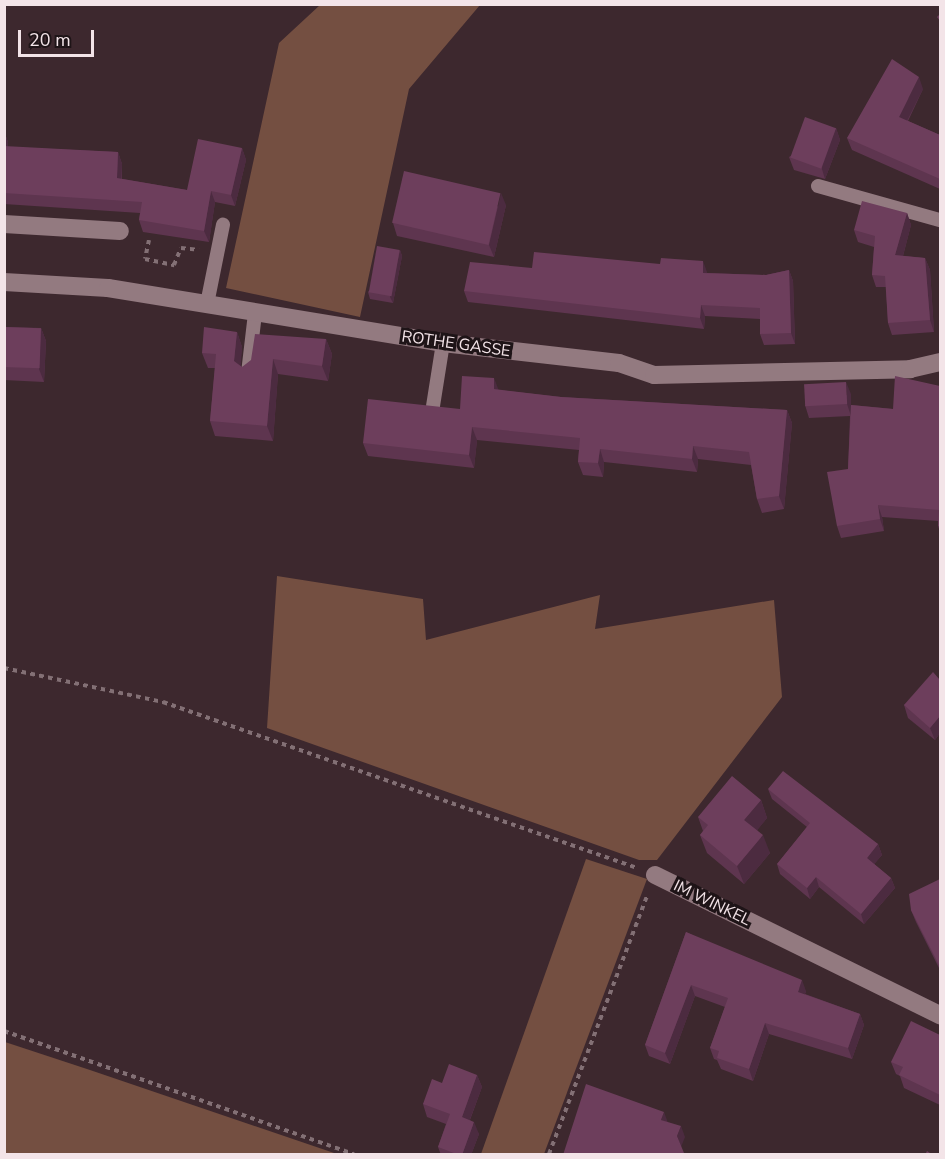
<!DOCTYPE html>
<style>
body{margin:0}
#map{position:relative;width:945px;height:1159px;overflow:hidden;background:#3d282e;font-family:"Nunito Sans",sans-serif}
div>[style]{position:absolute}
.green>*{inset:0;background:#744f41}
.path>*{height:4px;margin-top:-2px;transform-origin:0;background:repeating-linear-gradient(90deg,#837075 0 4.5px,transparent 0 9px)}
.lane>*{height:14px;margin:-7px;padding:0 7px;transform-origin:7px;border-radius:7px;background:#937a80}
.street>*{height:18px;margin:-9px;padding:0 9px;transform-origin:9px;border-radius:9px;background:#937a80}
.wall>*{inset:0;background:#5e354f}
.shaded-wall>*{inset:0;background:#4c2b40}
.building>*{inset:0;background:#6d3e5c;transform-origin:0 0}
span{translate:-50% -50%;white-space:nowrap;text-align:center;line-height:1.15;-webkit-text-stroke:6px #1e1417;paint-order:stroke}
.street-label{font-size:16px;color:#f3e4e8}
.frame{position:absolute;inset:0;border:6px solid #f3e4e8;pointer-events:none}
.scale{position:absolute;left:18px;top:30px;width:76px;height:27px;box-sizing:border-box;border:3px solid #f3e4e8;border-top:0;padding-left:8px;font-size:18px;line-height:21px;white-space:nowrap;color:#f3e4e8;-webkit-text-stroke:4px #1e1417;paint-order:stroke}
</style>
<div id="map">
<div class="green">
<i style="clip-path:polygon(320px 5px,480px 5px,409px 89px,360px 317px,226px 288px,279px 43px)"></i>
<i style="clip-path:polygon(277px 576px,423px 599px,426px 640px,600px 595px,595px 629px,774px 600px,782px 697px,657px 860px,639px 860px,267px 728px)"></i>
<i style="clip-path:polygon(586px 859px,647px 879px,544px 1154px,481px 1154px)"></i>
<i style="clip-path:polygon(5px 1042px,90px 1070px,337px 1154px,5px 1154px)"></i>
</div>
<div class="path">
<i style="left:149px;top:240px;width:19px;rotate:102deg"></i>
<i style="left:145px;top:259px;width:30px;rotate:12deg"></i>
<i style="left:174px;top:265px;width:18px;rotate:-68deg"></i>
<i style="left:181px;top:248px;width:18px;rotate:6deg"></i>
<i style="left:4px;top:668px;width:163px;rotate:12.1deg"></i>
<i style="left:163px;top:702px;width:502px;rotate:19.3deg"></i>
<i style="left:4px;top:1031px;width:371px;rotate:19.4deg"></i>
<i style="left:549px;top:1154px;width:278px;rotate:-69.2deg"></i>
</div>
<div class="lane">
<i style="left:818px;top:186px;width:127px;rotate:15.6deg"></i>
<i style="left:207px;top:304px;width:81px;rotate:-78.6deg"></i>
<i style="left:248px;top:373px;width:60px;rotate:-83.3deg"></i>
<i style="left:433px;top:406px;width:64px;rotate:-81deg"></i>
</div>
<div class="street">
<i style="left:4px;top:224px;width:116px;rotate:3.5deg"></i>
<i style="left:4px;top:282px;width:104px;rotate:3.3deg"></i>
<i style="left:108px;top:288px;width:339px;rotate:9.3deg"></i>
<i style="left:443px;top:343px;width:177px;rotate:6.5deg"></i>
<i style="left:619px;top:363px;width:37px;rotate:19deg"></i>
<i style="left:654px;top:375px;width:256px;rotate:-1.3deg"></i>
<i style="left:910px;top:369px;width:31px;rotate:-13deg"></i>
<i style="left:655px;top:875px;width:318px;rotate:26.2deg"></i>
</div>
<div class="wall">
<i style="clip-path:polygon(923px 89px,908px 121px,940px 135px,940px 189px,852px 150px,847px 138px)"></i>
<i style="clip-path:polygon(836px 128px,840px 140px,825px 179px,794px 170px,789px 157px)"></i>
<i style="clip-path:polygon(4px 131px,8px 142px,8px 147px,118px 152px,122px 164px,122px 179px,187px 190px,242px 148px,246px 160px,235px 206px,215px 202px,209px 242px,143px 232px,139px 220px,140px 213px,4px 204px)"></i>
<i style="clip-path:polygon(506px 205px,494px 257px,397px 236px,393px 223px)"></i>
<i style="clip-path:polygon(907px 213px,911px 225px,903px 256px,925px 258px,930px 270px,934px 332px,892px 335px,888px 323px,886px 287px,876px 287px,872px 275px,874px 247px,858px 242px,854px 230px)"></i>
<i style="clip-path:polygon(400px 250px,402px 256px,393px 303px,370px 299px,368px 292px)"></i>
<i style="clip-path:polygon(532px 268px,707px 273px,766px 275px,789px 270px,793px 281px,795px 344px,764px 345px,760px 334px,760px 319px,705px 316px,704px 329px,468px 302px,464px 291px)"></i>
<i style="clip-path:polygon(4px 327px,41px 328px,46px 341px,44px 382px,4px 380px)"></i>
<i style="clip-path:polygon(237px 332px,242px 347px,240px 366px,242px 367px,326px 339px,332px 354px,328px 381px,278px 374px,273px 441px,215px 436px,210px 421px,215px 368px,208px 368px,202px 353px)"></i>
<i style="clip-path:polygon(940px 386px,940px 532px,938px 526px,938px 521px,882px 517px,884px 531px,841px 538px,837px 526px,848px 469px,850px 416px,809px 418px,805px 405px,851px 394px,851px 405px,893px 409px)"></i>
<i style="clip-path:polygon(499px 390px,561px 397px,787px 410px,792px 423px,784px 509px,762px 513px,757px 499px,751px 465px,698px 459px,697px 472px,604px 462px,603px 477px,583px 475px,578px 462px,579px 450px,477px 440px,474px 468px,368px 456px,363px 443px,460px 409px)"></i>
<i style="clip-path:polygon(940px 680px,940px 733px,935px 740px,908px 718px,904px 705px)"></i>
<i style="clip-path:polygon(768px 789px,878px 844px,882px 855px,874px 864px,891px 878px,895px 888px,864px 924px,819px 887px,810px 899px,780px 874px,777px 864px,807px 827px,772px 799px)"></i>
<i style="clip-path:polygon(761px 800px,767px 818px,757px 830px,770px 853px,744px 884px,707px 853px,700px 835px,703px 831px,698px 817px)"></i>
<i style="clip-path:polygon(940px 879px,940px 970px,916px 922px,911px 910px)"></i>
<i style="clip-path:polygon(686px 932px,806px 991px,805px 994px,860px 1014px,864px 1025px,852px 1059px,769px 1034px,753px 1081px,721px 1069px,717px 1060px,714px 1059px,710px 1048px,725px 1007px,695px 996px,670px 1064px,649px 1056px,645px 1045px)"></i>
<i style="clip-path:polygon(940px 1035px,940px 1105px,904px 1088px,900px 1076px,896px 1074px,891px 1062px)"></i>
<i style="clip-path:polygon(477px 1075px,482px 1087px,470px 1120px,479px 1134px,471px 1155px,441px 1155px,438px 1147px,446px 1124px,427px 1117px,423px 1104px,442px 1083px)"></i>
</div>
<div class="shaded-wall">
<i style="clip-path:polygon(919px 77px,923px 89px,903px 129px,899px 117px)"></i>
<i style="clip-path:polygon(836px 128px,840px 140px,825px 179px,821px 166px)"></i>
<i style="clip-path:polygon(4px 131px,8px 142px,7px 158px,4px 150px)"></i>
<i style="clip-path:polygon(242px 148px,246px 160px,235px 206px,231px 195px)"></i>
<i style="clip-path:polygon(118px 152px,122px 164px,121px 190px,117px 178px)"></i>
<i style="clip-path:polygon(211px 191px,215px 202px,209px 242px,204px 231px)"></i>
<i style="clip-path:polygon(501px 193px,506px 205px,494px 257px,489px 245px)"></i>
<i style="clip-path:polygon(907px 213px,911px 225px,900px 267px,895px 255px)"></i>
<i style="clip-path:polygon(400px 250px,402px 256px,393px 303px,390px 297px)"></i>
<i style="clip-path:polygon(925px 258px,930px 270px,934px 332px,930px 320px)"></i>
<i style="clip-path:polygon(703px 261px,707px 272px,707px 284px,703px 273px)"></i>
<i style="clip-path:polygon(789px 270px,793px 281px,795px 344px,791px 333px)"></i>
<i style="clip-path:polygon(701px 305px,705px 316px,704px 329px,700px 318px)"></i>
<i style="clip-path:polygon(41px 328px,46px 341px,44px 382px,39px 369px)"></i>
<i style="clip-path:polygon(237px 332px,242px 347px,240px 376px,234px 361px)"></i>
<i style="clip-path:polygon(326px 339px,332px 354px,328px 381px,322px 366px)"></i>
<i style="clip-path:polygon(273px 359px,278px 374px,273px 441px,267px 426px)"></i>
<i style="clip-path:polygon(494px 378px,499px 391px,494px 389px)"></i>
<i style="clip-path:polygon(846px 382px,851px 394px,851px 416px,847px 404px)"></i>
<i style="clip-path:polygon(787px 410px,792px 423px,784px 509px,779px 496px)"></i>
<i style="clip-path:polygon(472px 427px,477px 440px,474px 468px,469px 455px)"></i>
<i style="clip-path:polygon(693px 446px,698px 459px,697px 472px,692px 459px)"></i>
<i style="clip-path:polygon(600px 449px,604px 462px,603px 477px,598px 463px)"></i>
<i style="clip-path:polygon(878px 505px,882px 517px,884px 531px,880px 519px)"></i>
<i style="clip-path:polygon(940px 716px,940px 733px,935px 740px,930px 728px)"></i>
<i style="clip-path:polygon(761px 800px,767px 818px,751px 838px,744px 820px)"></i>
<i style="clip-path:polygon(763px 835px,770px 853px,744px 884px,737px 866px)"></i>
<i style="clip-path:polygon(878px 844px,882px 855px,871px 868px,867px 858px)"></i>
<i style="clip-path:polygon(816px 877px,819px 887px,810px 899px,807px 888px)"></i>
<i style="clip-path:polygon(891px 878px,895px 888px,864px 924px,861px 914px)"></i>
<i style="clip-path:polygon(802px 980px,806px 991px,802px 1003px,798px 992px)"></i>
<i style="clip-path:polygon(691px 985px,695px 996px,670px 1064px,665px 1053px)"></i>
<i style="clip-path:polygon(860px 1014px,864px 1025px,852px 1059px,848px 1048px)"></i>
<i style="clip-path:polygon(765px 1023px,769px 1034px,753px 1081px,749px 1069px)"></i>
<i style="clip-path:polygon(477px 1075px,482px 1087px,466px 1130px,462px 1117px)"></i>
<i style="clip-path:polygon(664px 1112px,668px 1123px,661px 1120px)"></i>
<i style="clip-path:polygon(474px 1122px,479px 1134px,471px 1155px,462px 1155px)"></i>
<i style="clip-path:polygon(681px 1126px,685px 1137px,681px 1147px,677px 1136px)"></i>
</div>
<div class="building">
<i style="clip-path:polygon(940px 14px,940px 21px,937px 17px)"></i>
<i style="clip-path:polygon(892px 59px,919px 77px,899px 117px,940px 135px,940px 179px,847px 138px)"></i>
<i style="left:805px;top:117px;width:33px;height:43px;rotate:20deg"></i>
<i style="clip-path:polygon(198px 139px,242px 148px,231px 195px,211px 191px,204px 231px,139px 220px,142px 202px,4px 193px,4px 146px,118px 152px,117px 178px,187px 190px)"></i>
<i style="left:404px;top:171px;width:99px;height:53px;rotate:13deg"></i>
<i style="clip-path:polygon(862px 201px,907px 213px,895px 255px,925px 258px,930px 320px,888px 323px,885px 276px,872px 275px,875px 236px,854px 230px)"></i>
<i style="left:377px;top:246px;width:23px;height:47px;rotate:10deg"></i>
<i style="clip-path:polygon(534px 252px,660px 264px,661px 258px,703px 261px,703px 273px,766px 275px,789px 270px,791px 333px,760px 334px,760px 308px,701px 305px,700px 318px,464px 291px,470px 262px,532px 268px)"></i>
<i style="left:4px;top:327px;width:37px;height:40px;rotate:2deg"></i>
<i style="clip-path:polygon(204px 327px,237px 332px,234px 361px,242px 367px,251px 360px,255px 334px,326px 339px,322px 366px,273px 359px,267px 426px,210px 421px,216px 354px,202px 353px)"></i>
<i style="clip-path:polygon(462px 376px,494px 378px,494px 389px,561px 397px,787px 410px,779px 496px,757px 499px,749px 452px,693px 446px,692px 459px,600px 449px,598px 463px,578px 462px,580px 438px,472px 427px,469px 455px,363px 443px,368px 399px,460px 409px)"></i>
<i style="clip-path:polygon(895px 376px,940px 386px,940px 526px,938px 526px,939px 510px,878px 505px,880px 519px,837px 526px,827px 472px,848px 469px,851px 405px,893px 409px)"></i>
<i style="left:846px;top:382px;width:22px;height:42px;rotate:87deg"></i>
<i style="clip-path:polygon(933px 672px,940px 680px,940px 716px,930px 728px,904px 705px)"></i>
<i style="clip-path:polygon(783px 771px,878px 844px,867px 858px,891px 878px,861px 914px,816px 877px,807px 888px,777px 864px,810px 823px,768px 789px)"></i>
<i style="clip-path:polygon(732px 776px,761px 800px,744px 820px,763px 835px,737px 866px,700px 835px,708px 825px,698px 817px)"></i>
<i style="clip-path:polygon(940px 879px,940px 967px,911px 910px,909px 894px)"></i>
<i style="clip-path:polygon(686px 932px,802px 980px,798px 992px,860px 1014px,848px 1048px,765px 1023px,749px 1069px,717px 1058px,719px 1051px,710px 1048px,728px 998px,691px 985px,665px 1053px,645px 1045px)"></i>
<i style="clip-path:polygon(911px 1021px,940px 1035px,940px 1095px,899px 1075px,903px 1067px,891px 1062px)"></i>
<i style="clip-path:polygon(449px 1064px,477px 1075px,462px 1117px,474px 1122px,462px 1155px,459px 1155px,438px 1147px,450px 1114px,423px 1104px,432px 1079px,442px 1083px)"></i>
<i style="clip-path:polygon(586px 1084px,664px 1112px,661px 1120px,681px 1126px,677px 1136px,684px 1153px,684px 1155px,563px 1155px)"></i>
<i style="clip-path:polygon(927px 1151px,933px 1155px,925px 1155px)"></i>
</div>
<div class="street-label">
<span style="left:456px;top:344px;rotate:8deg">ROTHE GASSE</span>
<span style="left:712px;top:903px;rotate:26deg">IM WINKEL</span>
</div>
<div class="frame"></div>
<div class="scale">20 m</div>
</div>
